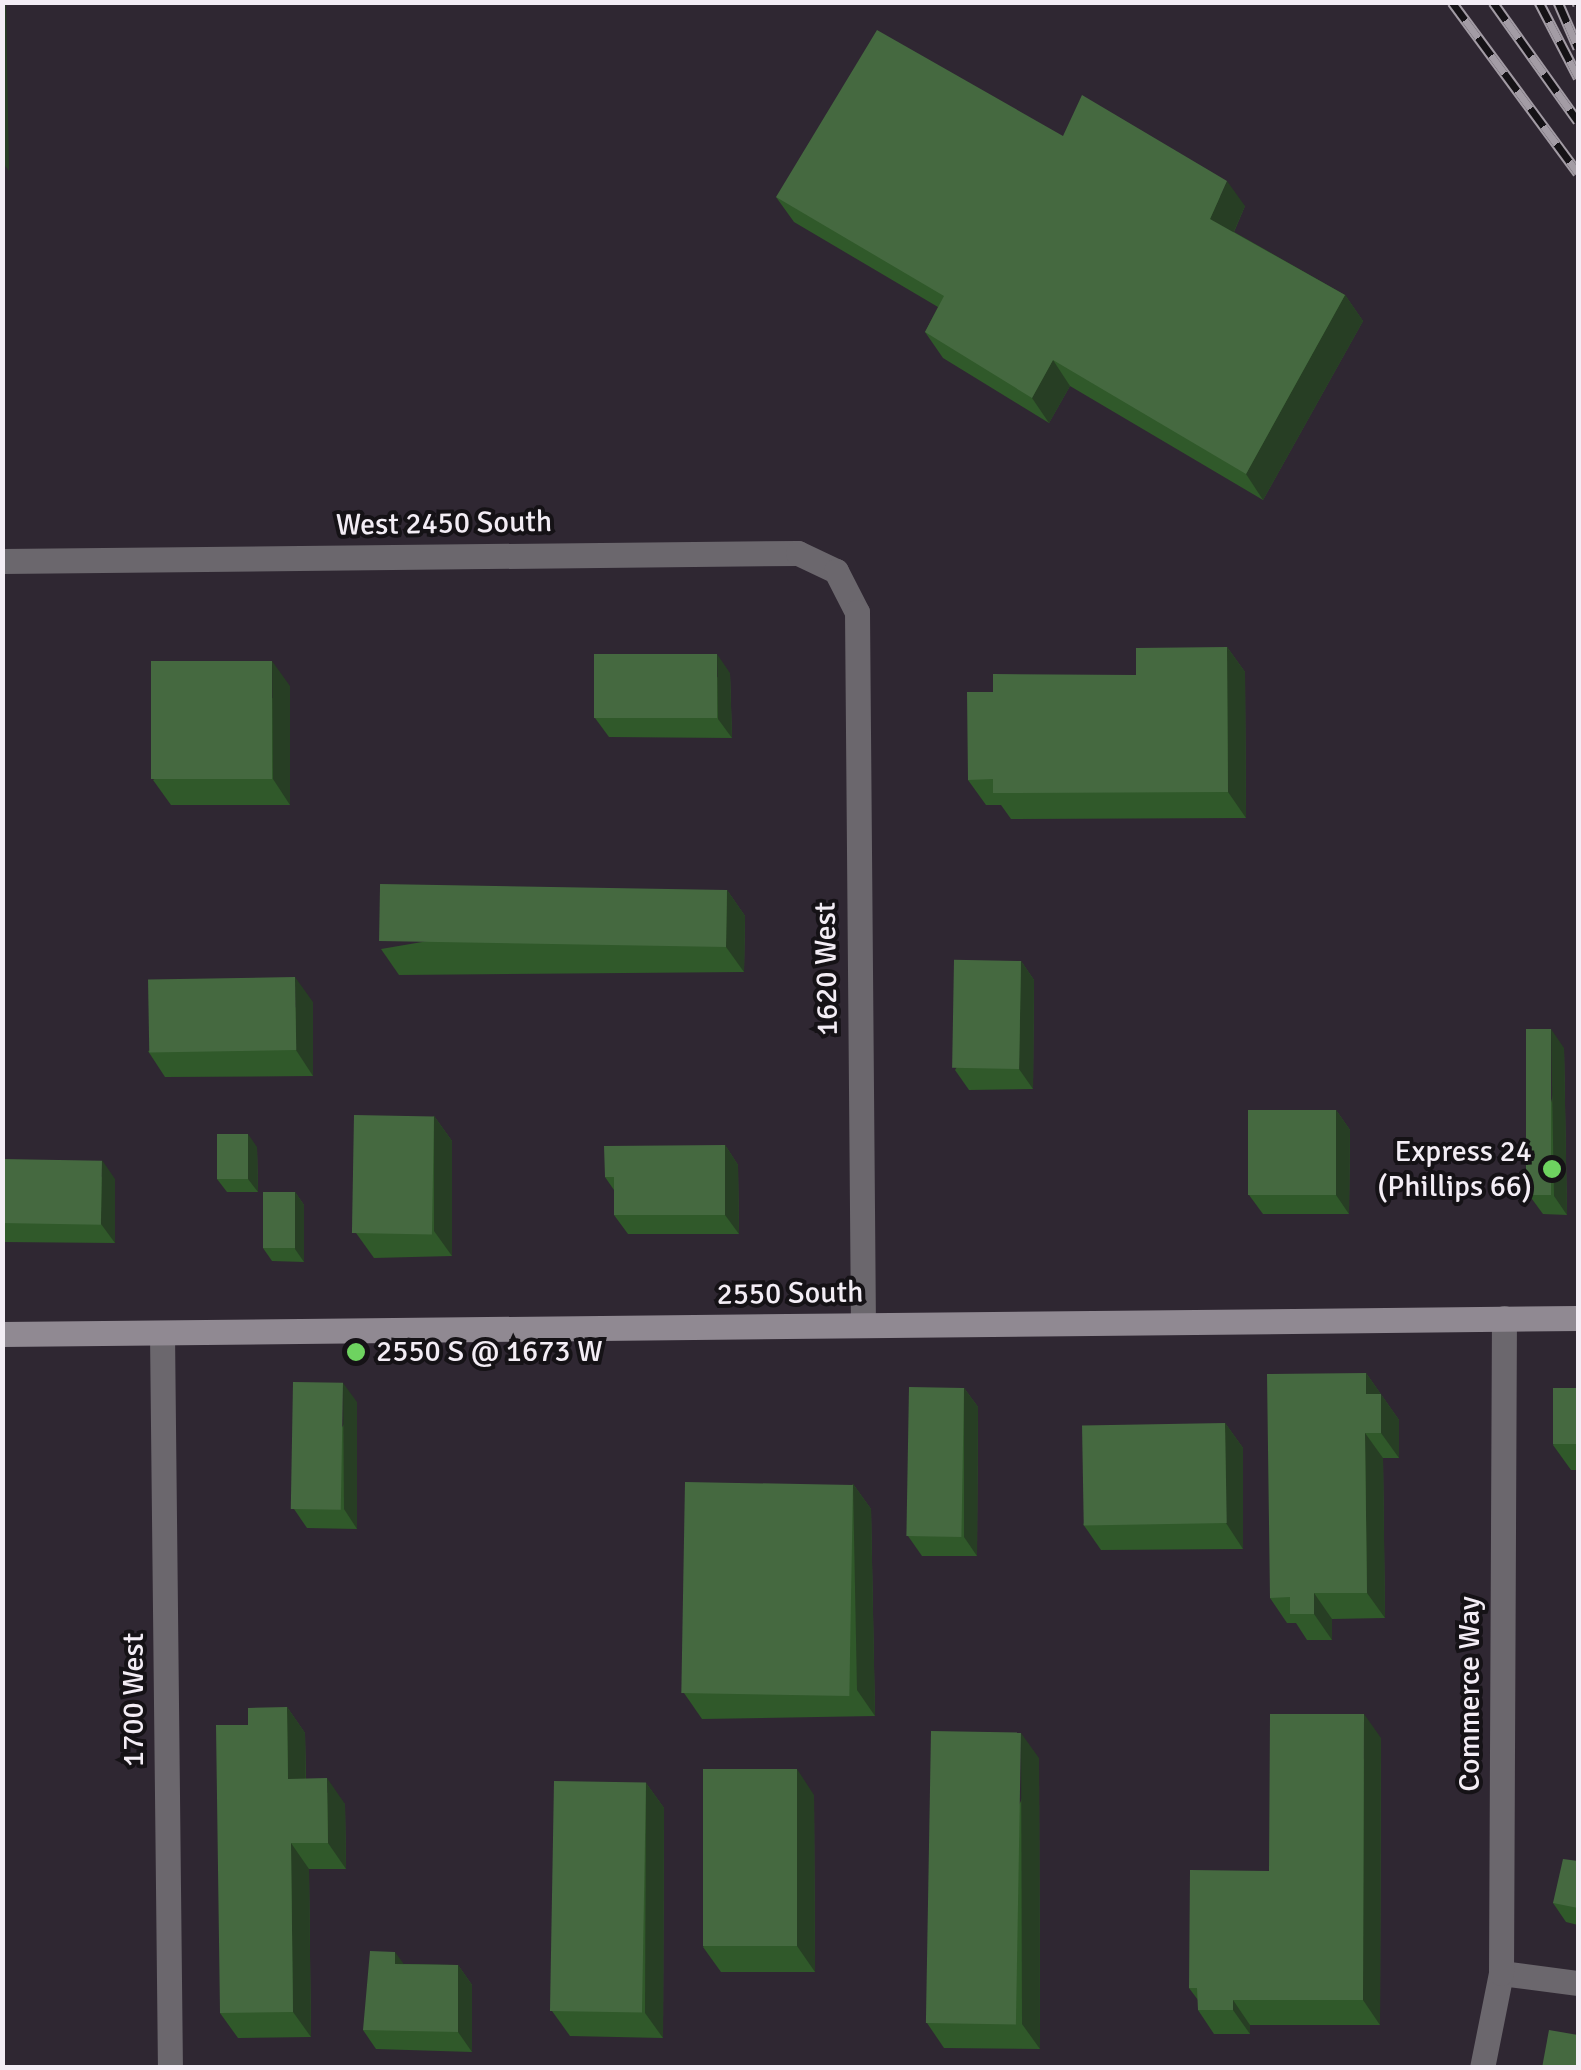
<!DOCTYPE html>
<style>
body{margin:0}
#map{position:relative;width:1581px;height:2070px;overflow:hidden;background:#2f2732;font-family:Signika,sans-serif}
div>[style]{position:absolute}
.street>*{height:25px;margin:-12.5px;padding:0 12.5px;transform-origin:12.5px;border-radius:12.5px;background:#6b676d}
.secondary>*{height:25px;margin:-12.5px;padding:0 12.5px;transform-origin:12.5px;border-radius:12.5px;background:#908992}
.rail>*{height:11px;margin-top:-5.5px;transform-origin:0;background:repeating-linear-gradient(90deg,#151216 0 22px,#a39ca5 0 44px);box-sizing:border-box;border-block:2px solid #a39ca5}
.wall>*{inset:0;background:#30592a}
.shaded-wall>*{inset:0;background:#273e24}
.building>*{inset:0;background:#456940;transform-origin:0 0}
.dots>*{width:28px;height:28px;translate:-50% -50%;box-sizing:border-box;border:5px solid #151216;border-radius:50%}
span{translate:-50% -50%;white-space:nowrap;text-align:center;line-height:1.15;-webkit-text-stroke:8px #151216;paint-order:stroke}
.street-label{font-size:30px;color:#f3edf5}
.poi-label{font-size:30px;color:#f3edf5}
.right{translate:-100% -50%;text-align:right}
.left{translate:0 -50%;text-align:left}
.frame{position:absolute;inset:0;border:5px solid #f3edf5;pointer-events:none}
</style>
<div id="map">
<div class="street">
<i style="left:2px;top:561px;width:796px;rotate:-0.58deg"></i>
<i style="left:798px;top:553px;width:42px;rotate:25.3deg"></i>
<i style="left:836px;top:571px;width:46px;rotate:62.9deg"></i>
<i style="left:857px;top:612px;width:713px;rotate:89.52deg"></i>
<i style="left:162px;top:1333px;width:735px;rotate:89.38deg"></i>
<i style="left:1501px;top:1973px;width:78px;rotate:7.4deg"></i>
<i style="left:1482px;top:2068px;width:97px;rotate:-78.7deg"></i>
<i style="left:1501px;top:1973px;width:655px;rotate:-89.74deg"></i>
</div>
<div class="secondary">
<i style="left:2px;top:1334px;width:1576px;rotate:-0.58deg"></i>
</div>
<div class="rail">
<i style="left:1452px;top:2px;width:212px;rotate:53.6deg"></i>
<i style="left:1493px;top:2px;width:146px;rotate:54.5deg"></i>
<i style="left:1539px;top:2px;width:85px;rotate:62.5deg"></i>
<i style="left:1558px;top:2px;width:50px;rotate:66.5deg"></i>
<i style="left:1577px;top:2px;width:3px;rotate:72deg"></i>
</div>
<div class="wall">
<i style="clip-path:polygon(1063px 136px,1245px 206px,1234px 232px,1345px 295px,1363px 321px,1263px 500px,1070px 386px,1049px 423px,943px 358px,925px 332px,938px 307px,794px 222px,776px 197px)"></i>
<i style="clip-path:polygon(1227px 647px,1245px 672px,1246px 818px,1011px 819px,1001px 805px,986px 805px,968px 780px,993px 692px,1136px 675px)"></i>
<i style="clip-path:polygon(730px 673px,732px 738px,609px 737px,595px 718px)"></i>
<i style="clip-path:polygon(290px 686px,290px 805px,171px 805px,153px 780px)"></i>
<i style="clip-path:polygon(727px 890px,745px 916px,744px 972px,399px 975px,381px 949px)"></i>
<i style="clip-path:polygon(1021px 961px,1034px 980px,1033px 1089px,969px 1090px,955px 1070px)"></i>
<i style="clip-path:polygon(313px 1002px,313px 1076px,165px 1077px,148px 1051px)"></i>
<i style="clip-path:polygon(1564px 1048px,1567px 1215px,1543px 1214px,1529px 1195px)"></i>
<i style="clip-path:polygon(1336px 1110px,1350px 1130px,1349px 1214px,1263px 1214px,1249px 1195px)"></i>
<i style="clip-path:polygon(434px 1116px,452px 1141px,452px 1256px,374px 1258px,356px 1233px)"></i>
<i style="clip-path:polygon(725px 1145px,738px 1165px,739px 1234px,628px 1234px,614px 1215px,614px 1190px,605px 1177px)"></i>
<i style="clip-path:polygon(257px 1147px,258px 1192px,227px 1192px,217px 1179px)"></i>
<i style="clip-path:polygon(2px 1159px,115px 1179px,115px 1243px,2px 1242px)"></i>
<i style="clip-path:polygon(295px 1192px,304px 1205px,304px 1262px,272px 1261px,263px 1248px)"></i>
<i style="clip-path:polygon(1366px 1373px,1399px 1420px,1399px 1458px,1383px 1458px,1385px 1618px,1332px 1619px,1332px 1640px,1307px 1640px,1296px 1623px,1287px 1623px,1270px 1598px)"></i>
<i style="clip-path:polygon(964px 1388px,978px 1407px,977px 1556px,922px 1556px,908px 1536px)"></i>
<i style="clip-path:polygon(1578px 1388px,1578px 1470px,1571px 1470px,1553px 1445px)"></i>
<i style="clip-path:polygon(357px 1402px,357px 1529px,307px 1528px,294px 1509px)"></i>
<i style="clip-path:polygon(1225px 1423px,1243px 1448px,1243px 1549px,1101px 1550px,1083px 1524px)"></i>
<i style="clip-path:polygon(853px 1484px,871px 1509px,875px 1716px,702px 1719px,684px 1693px)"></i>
<i style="clip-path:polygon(287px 1707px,305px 1733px,306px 1779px,345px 1804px,346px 1869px,309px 1869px,311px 2037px,238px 2038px,220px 2013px,248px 1725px)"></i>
<i style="clip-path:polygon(1381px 1738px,1380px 2025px,1250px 2025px,1250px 2034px,1214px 2034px,1198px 2010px,1198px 2000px,1189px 1988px,1269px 1871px)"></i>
<i style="clip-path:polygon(1039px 1758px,1040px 2049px,944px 2048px,927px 2023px)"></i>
<i style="clip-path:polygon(646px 1783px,664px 1808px,663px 2038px,570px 2036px,552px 2011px)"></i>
<i style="clip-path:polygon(814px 1795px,815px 1972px,721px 1972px,703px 1947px)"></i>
<i style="clip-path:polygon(1578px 1861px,1578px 1925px,1566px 1922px,1553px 1903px)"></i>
<i style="clip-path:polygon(404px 1964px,458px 1965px,472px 1985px,472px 2052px,376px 2049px,363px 2030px)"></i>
</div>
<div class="shaded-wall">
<i style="clip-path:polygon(2px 2px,6px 2px,9px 171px,2px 162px)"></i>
<i style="clip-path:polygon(1227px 181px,1245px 206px,1228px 245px,1210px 219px)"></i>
<i style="clip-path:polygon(1345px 295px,1363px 321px,1263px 500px,1246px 474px)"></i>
<i style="clip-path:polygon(1053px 360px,1070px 386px,1049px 423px,1032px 398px)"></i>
<i style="clip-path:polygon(1227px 647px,1245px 672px,1246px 818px,1228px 792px)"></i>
<i style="clip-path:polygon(717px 654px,730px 673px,732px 738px,718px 719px)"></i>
<i style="clip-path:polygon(272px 661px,290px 686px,290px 805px,273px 779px)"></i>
<i style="clip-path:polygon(727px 890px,745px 916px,744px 972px,726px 947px)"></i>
<i style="clip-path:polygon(1021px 961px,1034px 980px,1033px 1089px,1019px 1069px)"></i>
<i style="clip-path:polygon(295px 977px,313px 1002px,313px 1076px,296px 1050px)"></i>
<i style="clip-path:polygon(1551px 1029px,1564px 1048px,1567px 1215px,1554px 1196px)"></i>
<i style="clip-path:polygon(1336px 1110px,1350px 1130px,1349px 1214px,1336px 1195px)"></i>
<i style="clip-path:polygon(434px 1116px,452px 1141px,452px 1256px,434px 1231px)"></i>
<i style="clip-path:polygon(248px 1134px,257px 1147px,258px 1192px,248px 1179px)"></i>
<i style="clip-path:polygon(725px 1145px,738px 1165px,739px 1234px,725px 1215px)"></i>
<i style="clip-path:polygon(102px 1160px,115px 1179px,115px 1243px,101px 1224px)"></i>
<i style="clip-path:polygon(295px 1192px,304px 1205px,304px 1262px,295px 1249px)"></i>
<i style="clip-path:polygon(1366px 1373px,1399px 1420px,1399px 1458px,1381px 1433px,1366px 1394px)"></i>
<i style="clip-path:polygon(343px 1383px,357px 1402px,357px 1529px,344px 1509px)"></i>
<i style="clip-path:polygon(964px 1388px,978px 1407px,977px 1556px,964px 1537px)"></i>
<i style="clip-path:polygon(1225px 1423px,1243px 1448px,1243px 1549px,1226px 1523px)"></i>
<i style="clip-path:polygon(1365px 1433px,1383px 1458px,1385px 1618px,1367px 1593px)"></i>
<i style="clip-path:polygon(853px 1484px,871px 1509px,875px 1716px,857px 1690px)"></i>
<i style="clip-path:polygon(1314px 1593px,1332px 1619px,1332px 1640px,1314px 1614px)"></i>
<i style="clip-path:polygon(287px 1707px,305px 1733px,306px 1804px,288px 1779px)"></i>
<i style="clip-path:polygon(1364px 1714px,1381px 1738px,1380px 2025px,1363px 2000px)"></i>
<i style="clip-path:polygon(1021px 1733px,1039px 1758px,1040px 2049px,1022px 2024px)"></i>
<i style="clip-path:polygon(797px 1769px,814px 1795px,815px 1972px,797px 1946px)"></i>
<i style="clip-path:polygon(327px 1778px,345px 1804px,346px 1869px,328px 1843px)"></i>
<i style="clip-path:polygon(646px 1783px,664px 1808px,663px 2038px,645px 2013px)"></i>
<i style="clip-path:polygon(291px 1843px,309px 1869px,311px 2037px,293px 2012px)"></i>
<i style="clip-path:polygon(395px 1952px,409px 1971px,395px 1964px)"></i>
<i style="clip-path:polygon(458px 1965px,472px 1985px,472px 2052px,458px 2032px)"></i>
<i style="clip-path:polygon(1233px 2000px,1250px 2025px,1250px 2034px,1233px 2010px)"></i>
</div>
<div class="building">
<i style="clip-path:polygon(877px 30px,1063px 136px,1082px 95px,1227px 181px,1210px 219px,1345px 295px,1246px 474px,1053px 360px,1032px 398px,925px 332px,944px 296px,776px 197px)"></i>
<i style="clip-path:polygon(1227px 647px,1228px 792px,993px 793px,993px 779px,968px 780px,967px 692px,993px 692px,993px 674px,1136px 675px,1136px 648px)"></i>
<i style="left:594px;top:654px;width:123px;height:64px"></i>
<i style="left:272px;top:661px;width:118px;height:121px;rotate:90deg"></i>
<i style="left:727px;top:890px;width:57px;height:347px;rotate:91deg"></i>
<i style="left:1021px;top:961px;width:108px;height:67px;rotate:91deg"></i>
<i style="left:295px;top:977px;width:73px;height:147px;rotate:89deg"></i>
<i style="left:1526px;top:1029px;width:25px;height:166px"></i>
<i style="left:1248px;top:1110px;width:88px;height:85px"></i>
<i style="left:354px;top:1115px;width:80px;height:118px;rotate:1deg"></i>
<i style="left:217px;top:1134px;width:31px;height:45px"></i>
<i style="clip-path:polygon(725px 1145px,725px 1215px,614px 1215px,614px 1177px,605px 1177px,604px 1146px)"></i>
<i style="left:2px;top:1159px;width:100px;height:64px;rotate:1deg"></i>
<i style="left:263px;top:1192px;width:32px;height:56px"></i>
<i style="clip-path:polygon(1366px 1373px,1366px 1394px,1381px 1394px,1381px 1433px,1365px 1433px,1367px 1593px,1314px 1593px,1314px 1614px,1290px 1614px,1290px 1597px,1270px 1598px,1267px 1374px)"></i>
<i style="left:293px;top:1382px;width:50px;height:127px;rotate:1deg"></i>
<i style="left:909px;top:1387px;width:55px;height:149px;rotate:1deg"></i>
<i style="left:1578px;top:1388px;width:56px;height:25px;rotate:90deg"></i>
<i style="left:1225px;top:1423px;width:100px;height:143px;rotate:89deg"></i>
<i style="left:685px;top:1482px;width:168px;height:211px;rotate:1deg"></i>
<i style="clip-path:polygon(287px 1707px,288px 1779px,327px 1778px,328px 1843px,291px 1843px,293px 2012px,220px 2013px,216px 1725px,248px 1725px,248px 1708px)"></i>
<i style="clip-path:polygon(1270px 1714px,1364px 1714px,1363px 2000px,1233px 2000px,1233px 2010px,1198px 2010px,1197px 1988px,1189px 1988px,1190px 1870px,1269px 1871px)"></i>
<i style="left:931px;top:1731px;width:90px;height:292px;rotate:1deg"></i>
<i style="left:797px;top:1769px;width:177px;height:94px;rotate:90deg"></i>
<i style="left:554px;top:1781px;width:92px;height:230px;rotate:1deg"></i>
<i style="clip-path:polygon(1563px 1859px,1578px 1861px,1578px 1908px,1553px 1903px)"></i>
<i style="clip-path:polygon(370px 1951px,395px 1952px,395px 1964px,458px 1965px,458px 2032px,363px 2030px)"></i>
<i style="clip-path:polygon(1549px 2030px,1578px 2035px,1578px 2068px,1542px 2068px)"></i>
</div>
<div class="dots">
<i style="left:1552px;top:1169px;background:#6ed360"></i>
<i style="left:356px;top:1352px;background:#6ed360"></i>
</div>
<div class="street-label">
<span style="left:444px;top:524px;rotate:-1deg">West 2450 South</span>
<span style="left:827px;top:969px;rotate:-91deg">1620 West</span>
<span style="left:790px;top:1294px;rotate:-1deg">2550 South</span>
<span style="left:1470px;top:1694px;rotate:-90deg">Commerce Way</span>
<span style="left:134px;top:1700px;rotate:-90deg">1700 West</span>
</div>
<div class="poi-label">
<span class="right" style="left:1532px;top:1169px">Express 24<br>(Phillips 66)</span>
<span class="left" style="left:376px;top:1352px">2550 S @ 1673 W</span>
</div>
<div class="frame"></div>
</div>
